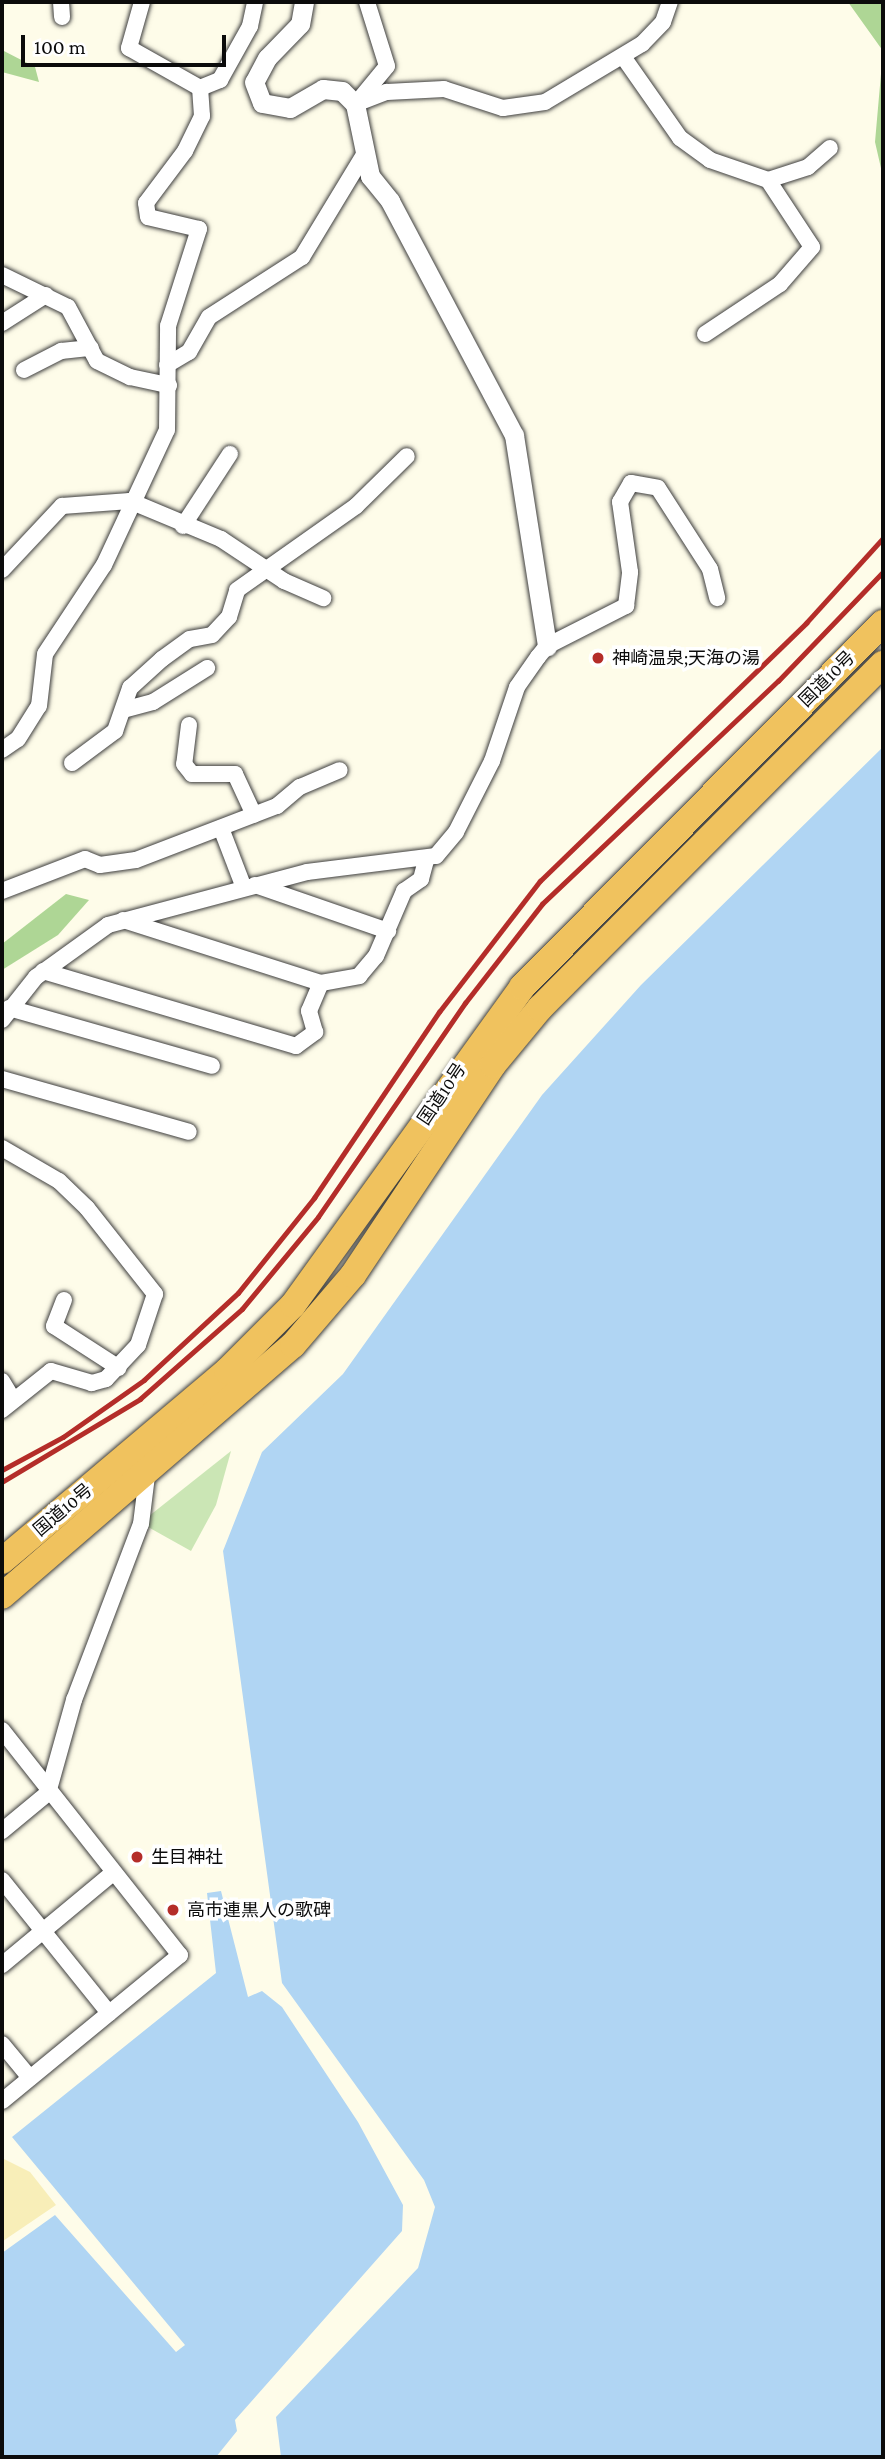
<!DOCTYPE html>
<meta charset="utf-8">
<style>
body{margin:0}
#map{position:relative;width:885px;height:2459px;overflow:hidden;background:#fefce9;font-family:"Crimson Pro","Noto Sans JP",serif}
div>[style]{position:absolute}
.green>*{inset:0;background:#cbe6b5}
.forest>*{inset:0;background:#aed695}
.sand>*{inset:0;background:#f8eeb8}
.water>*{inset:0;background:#b0d5f3}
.roads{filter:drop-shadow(0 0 2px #3e3e3e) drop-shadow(0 0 2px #3e3e3e)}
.minor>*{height:16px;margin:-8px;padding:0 8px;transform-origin:8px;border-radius:8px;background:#fff}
.tertiary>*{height:19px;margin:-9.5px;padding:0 9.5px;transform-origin:9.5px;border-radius:9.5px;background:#fff}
.trunk>*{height:26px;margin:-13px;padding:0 13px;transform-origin:13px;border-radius:13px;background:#f0c25e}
.rail>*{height:4.5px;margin:-2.25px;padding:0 2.25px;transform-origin:2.25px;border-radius:2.25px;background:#b42d29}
.dots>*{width:19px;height:19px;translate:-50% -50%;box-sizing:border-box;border:4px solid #fff;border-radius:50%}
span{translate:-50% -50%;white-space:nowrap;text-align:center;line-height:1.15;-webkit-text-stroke:7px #fff;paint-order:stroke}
.poi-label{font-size:18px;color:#0b0b0b}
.left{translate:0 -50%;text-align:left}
.street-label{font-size:18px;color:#0b0b0b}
.frame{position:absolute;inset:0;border:4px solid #0b0b0b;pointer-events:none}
.scale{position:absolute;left:21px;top:35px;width:205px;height:32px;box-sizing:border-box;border:4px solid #0b0b0b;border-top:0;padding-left:9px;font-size:21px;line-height:24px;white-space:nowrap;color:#0b0b0b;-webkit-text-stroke:5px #fff;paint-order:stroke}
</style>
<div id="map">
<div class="green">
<i style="clip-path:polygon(231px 1451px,216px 1505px,191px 1551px,148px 1527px,149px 1516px)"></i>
</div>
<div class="forest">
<i style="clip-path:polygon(848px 2px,883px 2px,883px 177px,875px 142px,883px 51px)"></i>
<i style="clip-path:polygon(2px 50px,35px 67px,39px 82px,2px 72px)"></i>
<i style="clip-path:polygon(66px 894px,89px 900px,58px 935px,2px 970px,2px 944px)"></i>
</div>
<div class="sand">
<i style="clip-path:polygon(2px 2158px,30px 2172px,56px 2205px,3px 2241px)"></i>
</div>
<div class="water">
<i style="clip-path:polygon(883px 747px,883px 2457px,281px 2457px,276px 2417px,418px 2268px,435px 2207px,424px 2180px,282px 1983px,223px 1551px,262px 1452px,343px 1374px,542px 1095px,641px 985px)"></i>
<i style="clip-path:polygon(221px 1891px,248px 1997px,262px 1991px,282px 2007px,358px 2122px,403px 2205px,402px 2231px,235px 2420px,237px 2431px,216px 2457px,2px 2457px,2px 2253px,55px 2215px,176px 2352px,185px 2345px,12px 2137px,216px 1973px,207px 1893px)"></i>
</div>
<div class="roads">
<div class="minor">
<i style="left:61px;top:2px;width:15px;rotate:86deg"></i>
<i style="left:142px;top:2px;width:48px;rotate:105.8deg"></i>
<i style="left:129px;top:48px;width:81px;rotate:29.4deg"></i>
<i style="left:200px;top:88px;width:22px;rotate:-22deg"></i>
<i style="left:220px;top:80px;width:62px;rotate:-60.9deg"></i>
<i style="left:250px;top:26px;width:25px;rotate:-78deg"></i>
<i style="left:624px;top:58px;width:98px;rotate:55deg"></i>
<i style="left:680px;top:138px;width:37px;rotate:36deg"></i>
<i style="left:710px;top:160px;width:61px;rotate:19deg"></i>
<i style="left:768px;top:180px;width:42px;rotate:-18deg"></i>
<i style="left:808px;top:167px;width:29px;rotate:-41deg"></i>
<i style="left:359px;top:100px;width:44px;rotate:-50.5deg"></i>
<i style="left:387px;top:66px;width:67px;rotate:-107.4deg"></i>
<i style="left:355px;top:104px;width:34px;rotate:-21deg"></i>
<i style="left:387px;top:92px;width:57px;rotate:-3deg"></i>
<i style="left:444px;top:89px;width:62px;rotate:17.9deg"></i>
<i style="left:503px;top:108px;width:42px;rotate:-8.1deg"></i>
<i style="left:545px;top:102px;width:113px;rotate:-30.9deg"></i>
<i style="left:642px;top:44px;width:30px;rotate:-46deg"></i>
<i style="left:663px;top:22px;width:21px;rotate:-71deg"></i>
<i style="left:2px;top:275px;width:73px;rotate:25.9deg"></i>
<i style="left:68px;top:307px;width:61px;rotate:61.8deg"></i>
<i style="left:97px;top:361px;width:37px;rotate:26deg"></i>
<i style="left:130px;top:377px;width:40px;rotate:12deg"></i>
<i style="left:2px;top:323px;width:52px;rotate:-32.5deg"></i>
<i style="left:705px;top:334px;width:90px;rotate:-33.7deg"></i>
<i style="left:780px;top:284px;width:49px;rotate:-49.1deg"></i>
<i style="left:812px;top:247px;width:80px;rotate:-123.3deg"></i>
<i style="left:167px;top:365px;width:26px;rotate:-31deg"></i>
<i style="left:189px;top:352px;width:40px;rotate:-60.3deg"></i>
<i style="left:209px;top:317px;width:111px;rotate:-32.8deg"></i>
<i style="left:302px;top:257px;width:122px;rotate:-58.8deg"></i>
<i style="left:24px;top:370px;width:42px;rotate:-27.2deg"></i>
<i style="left:61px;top:351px;width:30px;rotate:-6deg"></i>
<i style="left:183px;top:526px;width:86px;rotate:-56.9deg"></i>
<i style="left:2px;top:570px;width:88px;rotate:-46.8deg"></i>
<i style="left:62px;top:506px;width:68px;rotate:-4.2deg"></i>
<i style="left:130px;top:501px;width:99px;rotate:22.7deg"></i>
<i style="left:221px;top:539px;width:76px;rotate:33.7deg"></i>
<i style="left:284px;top:581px;width:43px;rotate:23.6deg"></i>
<i style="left:123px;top:710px;width:31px;rotate:-15deg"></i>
<i style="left:153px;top:702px;width:64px;rotate:-32.2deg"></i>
<i style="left:189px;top:725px;width:39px;rotate:97deg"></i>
<i style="left:184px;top:764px;width:13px;rotate:51deg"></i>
<i style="left:192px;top:774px;width:43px"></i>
<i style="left:235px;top:774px;width:45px;rotate:65.1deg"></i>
<i style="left:2px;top:750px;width:19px;rotate:-35deg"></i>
<i style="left:18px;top:739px;width:39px;rotate:-58deg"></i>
<i style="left:39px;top:706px;width:52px;rotate:-83.4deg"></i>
<i style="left:45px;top:654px;width:107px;rotate:-56.5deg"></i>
<i style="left:104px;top:565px;width:149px;rotate:-65deg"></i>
<i style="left:167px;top:430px;width:104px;rotate:-89.4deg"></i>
<i style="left:168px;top:326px;width:102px;rotate:-72.3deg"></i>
<i style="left:199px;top:229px;width:52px;rotate:-166.8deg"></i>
<i style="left:148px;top:217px;width:14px;rotate:-98deg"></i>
<i style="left:146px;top:203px;width:65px;rotate:-53.1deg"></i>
<i style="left:185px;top:151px;width:39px;rotate:-64deg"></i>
<i style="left:202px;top:116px;width:28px;rotate:-94deg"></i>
<i style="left:72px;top:763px;width:54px;rotate:-36.7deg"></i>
<i style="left:115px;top:731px;width:46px;rotate:-70.8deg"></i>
<i style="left:130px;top:688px;width:43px;rotate:-42.2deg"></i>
<i style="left:162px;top:659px;width:34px;rotate:-36deg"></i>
<i style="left:190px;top:639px;width:22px;rotate:-10deg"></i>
<i style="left:212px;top:635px;width:25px;rotate:-47deg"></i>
<i style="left:229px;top:617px;width:28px;rotate:-73deg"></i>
<i style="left:237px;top:590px;width:146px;rotate:-35.2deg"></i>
<i style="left:356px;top:506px;width:71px;rotate:-44.4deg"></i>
<i style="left:221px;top:828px;width:64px;rotate:69deg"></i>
<i style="left:255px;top:885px;width:141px;rotate:19.1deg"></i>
<i style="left:2px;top:891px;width:89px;rotate:-21.1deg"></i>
<i style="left:85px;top:859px;width:16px;rotate:22deg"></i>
<i style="left:100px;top:865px;width:36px;rotate:-8deg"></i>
<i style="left:136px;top:860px;width:151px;rotate:-21deg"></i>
<i style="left:277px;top:806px;width:30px;rotate:-40deg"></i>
<i style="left:300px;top:787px;width:43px;rotate:-23deg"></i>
<i style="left:123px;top:920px;width:208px;rotate:17.7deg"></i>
<i style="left:43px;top:971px;width:264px;rotate:16.5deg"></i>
<i style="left:296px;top:1046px;width:24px;rotate:-36deg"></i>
<i style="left:315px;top:1032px;width:22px;rotate:-106deg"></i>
<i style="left:309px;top:1011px;width:30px;rotate:-67deg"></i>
<i style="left:321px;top:983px;width:39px;rotate:-10deg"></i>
<i style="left:359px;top:976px;width:26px;rotate:-50deg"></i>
<i style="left:376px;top:956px;width:71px;rotate:-66.7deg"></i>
<i style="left:404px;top:891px;width:21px;rotate:-35deg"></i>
<i style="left:421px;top:879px;width:20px;rotate:-75deg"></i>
<i style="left:9px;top:1008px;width:211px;rotate:15.9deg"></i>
<i style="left:2px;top:1020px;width:55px;rotate:-51.7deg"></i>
<i style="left:36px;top:977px;width:89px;rotate:-35.8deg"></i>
<i style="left:108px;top:925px;width:206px;rotate:-14.9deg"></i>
<i style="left:307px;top:872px;width:130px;rotate:-7.1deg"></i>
<i style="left:436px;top:856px;width:31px;rotate:-50deg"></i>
<i style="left:456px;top:832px;width:80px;rotate:-63.1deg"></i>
<i style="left:492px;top:761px;width:78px;rotate:-71.3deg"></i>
<i style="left:517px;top:687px;width:37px;rotate:-55deg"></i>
<i style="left:538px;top:657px;width:14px;rotate:-51deg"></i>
<i style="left:547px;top:646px;width:89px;rotate:-26.9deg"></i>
<i style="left:626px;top:606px;width:34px;rotate:-83deg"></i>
<i style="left:630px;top:572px;width:71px;rotate:-98.1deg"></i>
<i style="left:620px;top:502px;width:22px;rotate:-60deg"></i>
<i style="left:631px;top:483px;width:27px;rotate:10deg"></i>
<i style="left:658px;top:488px;width:96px;rotate:57.3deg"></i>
<i style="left:710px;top:569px;width:30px;rotate:76deg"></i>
<i style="left:2px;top:1079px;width:194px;rotate:15.8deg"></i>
<i style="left:2px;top:1148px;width:66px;rotate:30.1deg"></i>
<i style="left:59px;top:1181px;width:39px;rotate:44deg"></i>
<i style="left:87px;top:1208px;width:110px;rotate:51.7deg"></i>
<i style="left:155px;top:1294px;width:54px;rotate:108.4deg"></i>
<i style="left:138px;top:1345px;width:47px;rotate:133.3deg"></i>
<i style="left:106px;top:1379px;width:15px;rotate:164deg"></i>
<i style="left:92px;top:1383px;width:43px;rotate:-163.7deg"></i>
<i style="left:51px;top:1371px;width:63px;rotate:141.5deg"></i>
<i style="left:64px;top:1300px;width:28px;rotate:111deg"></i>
<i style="left:54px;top:1326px;width:77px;rotate:32.9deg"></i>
<i style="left:2px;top:1381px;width:21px;rotate:59deg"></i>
<i style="left:2px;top:1730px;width:287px;rotate:51.7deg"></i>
<i style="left:180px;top:1955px;width:230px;rotate:140.6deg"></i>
<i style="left:2px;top:1831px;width:60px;rotate:-39.6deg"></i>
<i style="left:48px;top:1793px;width:97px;rotate:-74.4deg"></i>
<i style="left:74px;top:1700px;width:188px;rotate:-69.2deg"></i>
<i style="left:141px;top:1524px;width:48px;rotate:-82.9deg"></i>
<i style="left:2px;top:1880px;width:171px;rotate:51.2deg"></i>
<i style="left:2px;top:1965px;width:144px;rotate:-39.7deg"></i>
<i style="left:2px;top:2044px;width:44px;rotate:50.5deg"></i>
</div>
<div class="tertiary">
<i style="left:304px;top:2px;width:22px;rotate:100deg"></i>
<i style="left:300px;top:24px;width:47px;rotate:134.1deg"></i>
<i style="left:267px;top:58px;width:27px;rotate:118deg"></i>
<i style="left:254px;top:82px;width:22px;rotate:69deg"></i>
<i style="left:262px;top:103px;width:28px;rotate:10deg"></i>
<i style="left:290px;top:108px;width:38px;rotate:-30deg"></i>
<i style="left:323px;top:89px;width:19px;rotate:6deg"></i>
<i style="left:342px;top:91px;width:18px;rotate:45deg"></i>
<i style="left:355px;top:104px;width:74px;rotate:78.2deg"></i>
<i style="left:370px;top:176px;width:32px;rotate:51deg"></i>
<i style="left:390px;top:201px;width:265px;rotate:62.1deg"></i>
<i style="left:514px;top:435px;width:214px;rotate:81.1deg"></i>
</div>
<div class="trunk">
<i style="left:2px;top:1561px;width:294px;rotate:-40.2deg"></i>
<i style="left:227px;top:1371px;width:93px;rotate:-45deg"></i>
<i style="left:293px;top:1305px;width:392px;rotate:-54.2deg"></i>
<i style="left:522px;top:987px;width:513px;rotate:-45.24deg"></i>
<i style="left:2px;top:1596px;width:384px;rotate:-40.8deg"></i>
<i style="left:293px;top:1345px;width:92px;rotate:-49.4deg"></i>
<i style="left:353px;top:1275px;width:252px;rotate:-56.3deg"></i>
<i style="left:493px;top:1065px;width:74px;rotate:-50.5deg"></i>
<i style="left:540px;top:1008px;width:486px;rotate:-45.1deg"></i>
</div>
</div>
<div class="rail">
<i style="left:2px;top:1470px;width:69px;rotate:-28.4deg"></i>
<i style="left:63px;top:1437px;width:99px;rotate:-35.1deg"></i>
<i style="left:144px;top:1380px;width:128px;rotate:-42.8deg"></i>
<i style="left:238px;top:1293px;width:122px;rotate:-51.3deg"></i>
<i style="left:314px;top:1198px;width:224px;rotate:-56.1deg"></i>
<i style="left:439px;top:1012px;width:165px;rotate:-52.4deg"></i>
<i style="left:540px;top:881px;width:371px;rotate:-44.1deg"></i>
<i style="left:806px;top:623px;width:115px;rotate:-47.8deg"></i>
<i style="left:2px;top:1482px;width:161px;rotate:-31deg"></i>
<i style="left:140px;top:1399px;width:136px;rotate:-41.4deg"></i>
<i style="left:242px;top:1309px;width:119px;rotate:-50.4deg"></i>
<i style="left:318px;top:1217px;width:260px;rotate:-55.5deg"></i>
<i style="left:465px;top:1003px;width:125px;rotate:-52.1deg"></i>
<i style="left:542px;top:904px;width:325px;rotate:-43.4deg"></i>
<i style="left:778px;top:681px;width:151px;rotate:-46.1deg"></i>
</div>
<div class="dots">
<i style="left:598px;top:658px;background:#b42d29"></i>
<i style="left:137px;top:1857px;background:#b42d29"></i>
<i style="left:173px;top:1910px;background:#b42d29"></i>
</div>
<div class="poi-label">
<span class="left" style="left:612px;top:658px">神崎温泉;天海の湯</span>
<span class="left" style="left:151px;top:1857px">生目神社</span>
<span class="left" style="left:187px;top:1910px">高市連黒人の歌碑</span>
</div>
<div class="street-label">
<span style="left:827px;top:679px;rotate:-45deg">国道10号</span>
<span style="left:442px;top:1094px;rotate:-56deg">国道10号</span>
<span style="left:63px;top:1510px;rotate:-40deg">国道10号</span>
</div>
<div class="frame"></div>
<div class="scale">100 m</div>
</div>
